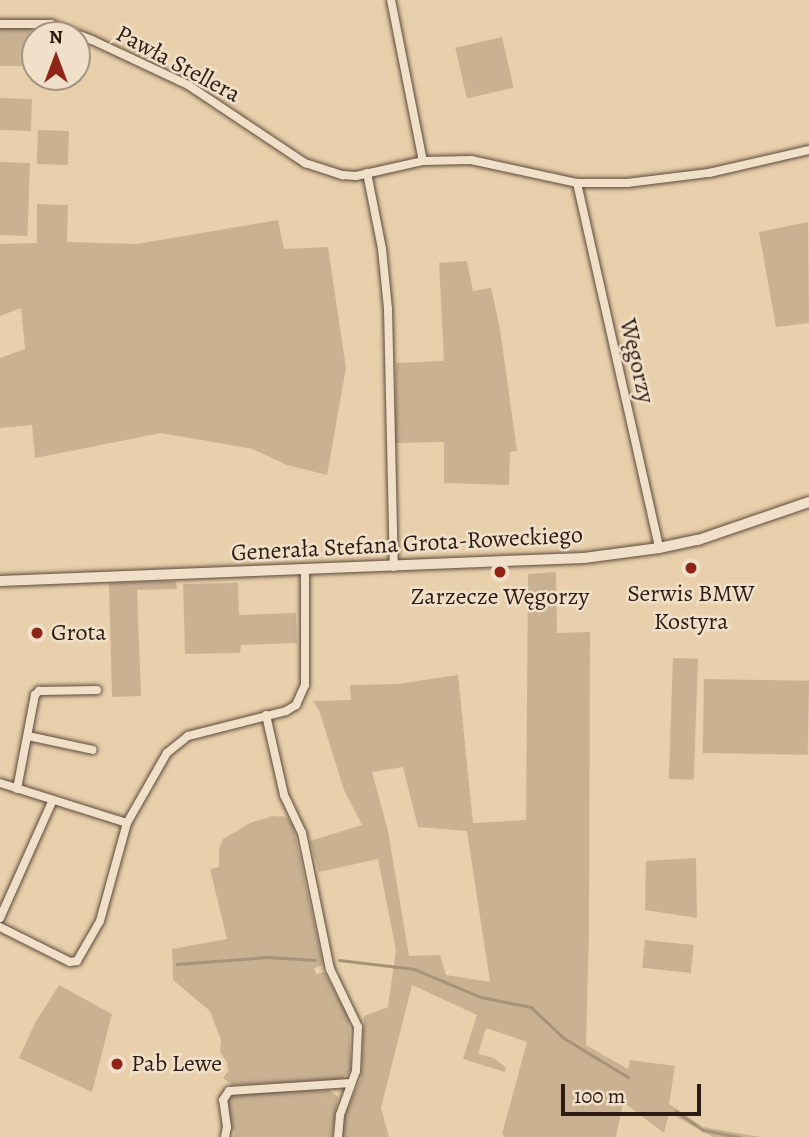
<!DOCTYPE html>
<meta charset="utf-8">
<style>
body{margin:0}
#map{position:relative;width:809px;height:1137px;overflow:hidden;background:#e9d0ac;font-family:Alegreya,serif}
div>[style]{position:absolute}
.green>*{inset:0;background:#c9b192;transform-origin:0 0}
.stream>*{height:2.5px;margin:-1.25px;padding:0 1.25px;transform-origin:1.25px;border-radius:1.25px;background:#a99378}
.roads{filter:drop-shadow(0 0 2px #5d493a) drop-shadow(0 0 2px #5d493a)}
.street>*{height:8px;margin:-4px;padding:0 4px;transform-origin:4px;border-radius:4px;background:#f1e0c9}
.secondary>*{height:10px;margin:-5px;padding:0 5px;transform-origin:5px;border-radius:5px;background:#f1e0c9}
.dots>*{width:19px;height:19px;translate:-50% -50%;box-sizing:border-box;border:4px solid #f1e0c9;border-radius:50%}
span{translate:-50% -50%;white-space:nowrap;text-align:center;line-height:1.15;-webkit-text-stroke:5px #f1e0c9;paint-order:stroke}
.street-label{font-size:24px;color:#2e1c14}
.poi-label{font-size:24px;color:#2e1c14}
.left{translate:0 -50%;text-align:left}
.north{position:absolute;left:21px;top:21px;width:70px;height:70px;box-sizing:border-box;background:#f1e0c9;border:2px solid #a39281;border-radius:50%;rotate:0deg;font-size:19px;font-weight:700;line-height:28px;text-align:center;color:#2e1c14}
.north::after{content:'';display:block;margin:auto;width:24px;height:32px;background:#8f2418;clip-path:polygon(50% 0,100% 100%,50% 72%,0 100%)}
.scale{position:absolute;left:561px;top:1084px;width:140px;height:32px;box-sizing:border-box;border:4px solid #2e1c14;border-top:0;padding-left:9px;font-size:21px;line-height:24px;white-space:nowrap;color:#2e1c14;-webkit-text-stroke:5px #f1e0c9;paint-order:stroke}
</style>
<div id="map">
<div class="green">
<i style="left:0;top:28px;width:31px;height:38px"></i>
<i style="left:502px;top:37px;width:52px;height:48px;rotate:77deg"></i>
<i style="left:0;top:98px;width:32px;height:32px;rotate:2deg"></i>
<i style="left:38px;top:130px;width:31px;height:34px;rotate:2deg"></i>
<i style="left:0;top:162px;width:30px;height:73px;rotate:2deg"></i>
<i style="clip-path:polygon(37px 204px,68px 205px,67px 242px,137px 244px,278px 220px,284px 249px,328px 247px,346px 368px,327px 475px,287px 465px,253px 449px,161px 433px,35px 458px,32px 425px,0 428px,0 358px,25px 349px,21px 308px,0 316px,0 244px,37px 243px)"></i>
<i style="clip-path:polygon(808px 222px,809px 323px,776px 327px,759px 232px)"></i>
<i style="clip-path:polygon(467px 261px,473px 291px,491px 288px,500px 329px,517px 451px,510px 452px,509px 485px,444px 483px,444px 442px,395px 443px,396px 363px,444px 361px,439px 263px)"></i>
<i style="clip-path:polygon(evenodd,556px 572px,557px 633px,590px 632px,589px 930px,586px 1045px,628px 1069px,630px 1060px,675px 1066px,669px 1104px,703px 1127px,761px 1137px,713px 1137px,669px 1113px,664px 1133px,623px 1102px,616px 1137px,505px 1137px,502px 1134px,527px 1042px,486px 1028px,478px 1054px,494px 1058px,506px 1068px,505px 1072px,463px 1059px,477px 1015px,412px 985px,381px 1108px,389px 1137px,342px 1137px,343px 1118px,361px 1079px,364px 1016px,388px 1007px,396px 950px,378px 859px,319px 872px,310px 841px,362px 825px,344px 790px,319px 710px,313px 701px,351px 700px,350px 685px,397px 684px,458px 675px,473px 823px,526px 820px,528px 574px,556px 572px,403px 767px,418px 827px,467px 831px,490px 982px,446px 975px,440px 955px,409px 956px,388px 831px,372px 772px,403px 767px)"></i>
<i style="clip-path:polygon(176px 581px,177px 589px,137px 590px,141px 696px,112px 697px,109px 583px)"></i>
<i style="clip-path:polygon(238px 583px,239px 615px,296px 613px,297px 643px,241px 645px,240px 653px,185px 654px,183px 584px)"></i>
<i style="left:673px;top:658px;width:25px;height:121px;rotate:2deg"></i>
<i style="left:704px;top:679px;width:105px;height:74px;rotate:1deg"></i>
<i style="clip-path:polygon(273px 816px,286px 817px,293px 825px,323px 965px,314px 968px,316px 974px,324px 972px,349px 1019px,351px 1070px,342px 1079px,233px 1085px,223px 1078px,228px 1071px,227px 1062px,220px 1052px,221px 1040px,210px 1011px,173px 980px,172px 949px,227px 939px,210px 869px,219px 867px,219px 849px,223px 839px,250px 823px)"></i>
<i style="clip-path:polygon(696px 858px,697px 918px,645px 910px,646px 861px)"></i>
<i style="left:645px;top:940px;width:49px;height:28px;rotate:6deg"></i>
<i style="clip-path:polygon(59px 985px,112px 1014px,92px 1092px,19px 1058px,35px 1023px)"></i>
<i style="clip-path:polygon(329px 1090px,338px 1097px,332px 1137px,229px 1137px,234px 1136px,235px 1131px,231px 1128px,228px 1101px,233px 1094px)"></i>
</div>
<div class="stream">
<i style="left:339px;top:960px;width:76px;rotate:6.8deg"></i>
<i style="left:414px;top:969px;width:73px;rotate:22.7deg"></i>
<i style="left:481px;top:997px;width:51px;rotate:11.3deg"></i>
<i style="left:531px;top:1007px;width:45px;rotate:43.2deg"></i>
<i style="left:564px;top:1038px;width:75px;rotate:31.4deg"></i>
<i style="left:177px;top:964px;width:90px;rotate:-4.4deg"></i>
<i style="left:267px;top:957px;width:48px;rotate:3.6deg"></i>
<i style="left:676px;top:1111px;width:33px;rotate:35deg"></i>
<i style="left:703px;top:1130px;width:38px;rotate:11deg"></i>
</div>
<div class="roads">
<div class="street">
<i style="left:391px;top:0;width:164px;rotate:78.8deg"></i>
<i style="left:0;top:24px;width:51px"></i>
<i style="left:51px;top:24px;width:44px;rotate:21.3deg"></i>
<i style="left:92px;top:40px;width:106px;rotate:25.1deg"></i>
<i style="left:188px;top:85px;width:141px;rotate:33.7deg"></i>
<i style="left:305px;top:163px;width:40px;rotate:18deg"></i>
<i style="left:343px;top:175px;width:13px;rotate:4deg"></i>
<i style="left:356px;top:176px;width:69px;rotate:-12.6deg"></i>
<i style="left:423px;top:161px;width:48px;rotate:-1.2deg"></i>
<i style="left:471px;top:160px;width:108px;rotate:12.2deg"></i>
<i style="left:577px;top:183px;width:50px"></i>
<i style="left:627px;top:183px;width:83px;rotate:-7deg"></i>
<i style="left:709px;top:173px;width:103px;rotate:-13deg"></i>
<i style="left:367px;top:173px;width:77px;rotate:78.8deg"></i>
<i style="left:382px;top:249px;width:60px;rotate:84.3deg"></i>
<i style="left:388px;top:309px;width:258px;rotate:88.7deg"></i>
<i style="left:577px;top:183px;width:374px;rotate:77.3deg"></i>
<i style="left:266px;top:715px;width:82px;rotate:77.3deg"></i>
<i style="left:284px;top:795px;width:42px;rotate:64.7deg"></i>
<i style="left:302px;top:833px;width:139px;rotate:78.4deg"></i>
<i style="left:330px;top:969px;width:64px;rotate:64.2deg"></i>
<i style="left:358px;top:1027px;width:44px;rotate:92.6deg"></i>
<i style="left:356px;top:1071px;width:47px;rotate:110deg"></i>
<i style="left:340px;top:1115px;width:22px;rotate:95deg"></i>
<i style="left:28px;top:736px;width:66px;rotate:12.2deg"></i>
<i style="left:0;top:783px;width:133px;rotate:17.5deg"></i>
<i style="left:17px;top:789px;width:96px;rotate:-79.2deg"></i>
<i style="left:35px;top:695px;width:6px;rotate:-45deg"></i>
<i style="left:39px;top:691px;width:58px;rotate:-1deg"></i>
<i style="left:0;top:918px;width:127px;rotate:-65.9deg"></i>
<i style="left:0;top:927px;width:78px;rotate:26.6deg"></i>
<i style="left:70px;top:962px;width:7px;rotate:-8deg"></i>
<i style="left:77px;top:961px;width:46px;rotate:-60.1deg"></i>
<i style="left:100px;top:921px;width:102px;rotate:-74.6deg"></i>
<i style="left:127px;top:823px;width:81px;rotate:-60.3deg"></i>
<i style="left:167px;top:753px;width:27px;rotate:-39deg"></i>
<i style="left:188px;top:736px;width:101px;rotate:-14.3deg"></i>
<i style="left:286px;top:711px;width:12px;rotate:-31deg"></i>
<i style="left:296px;top:705px;width:22px;rotate:-66deg"></i>
<i style="left:305px;top:685px;width:115px;rotate:-90deg"></i>
<i style="left:225px;top:1137px;width:10px;rotate:-79deg"></i>
<i style="left:227px;top:1127px;width:27px;rotate:-98deg"></i>
<i style="left:223px;top:1100px;width:11px;rotate:-56deg"></i>
<i style="left:229px;top:1091px;width:122px;rotate:-3.8deg"></i>
</div>
<div class="secondary">
<i style="left:0;top:581px;width:584px;rotate:-2.26deg"></i>
<i style="left:584px;top:558px;width:76px;rotate:-7.6deg"></i>
<i style="left:659px;top:548px;width:40px;rotate:-12deg"></i>
<i style="left:698px;top:540px;width:117px;rotate:-18.9deg"></i>
</div>
</div>
<div class="dots">
<i style="left:691px;top:568px;background:#8f2418"></i>
<i style="left:500px;top:572px;background:#8f2418"></i>
<i style="left:37px;top:633px;background:#8f2418"></i>
<i style="left:117px;top:1064px;background:#8f2418"></i>
</div>
<div class="street-label">
<span style="left:178px;top:64px;rotate:28deg">Pawła Stellera</span>
<span style="left:637px;top:361px;rotate:77deg">Węgorzy</span>
<span style="left:407px;top:544px;rotate:-3deg">Generała Stefana Grota-Roweckiego</span>
</div>
<div class="poi-label">
<span style="left:691px;top:608px">Serwis BMW<br>Kostyra</span>
<span style="left:500px;top:597px">Zarzecze Węgorzy</span>
<span class="left" style="left:51px;top:633px">Grota</span>
<span class="left" style="left:131px;top:1064px">Pab Lewe</span>
</div>
<div class="north">N</div>
<div class="scale">100 m</div>
</div>
